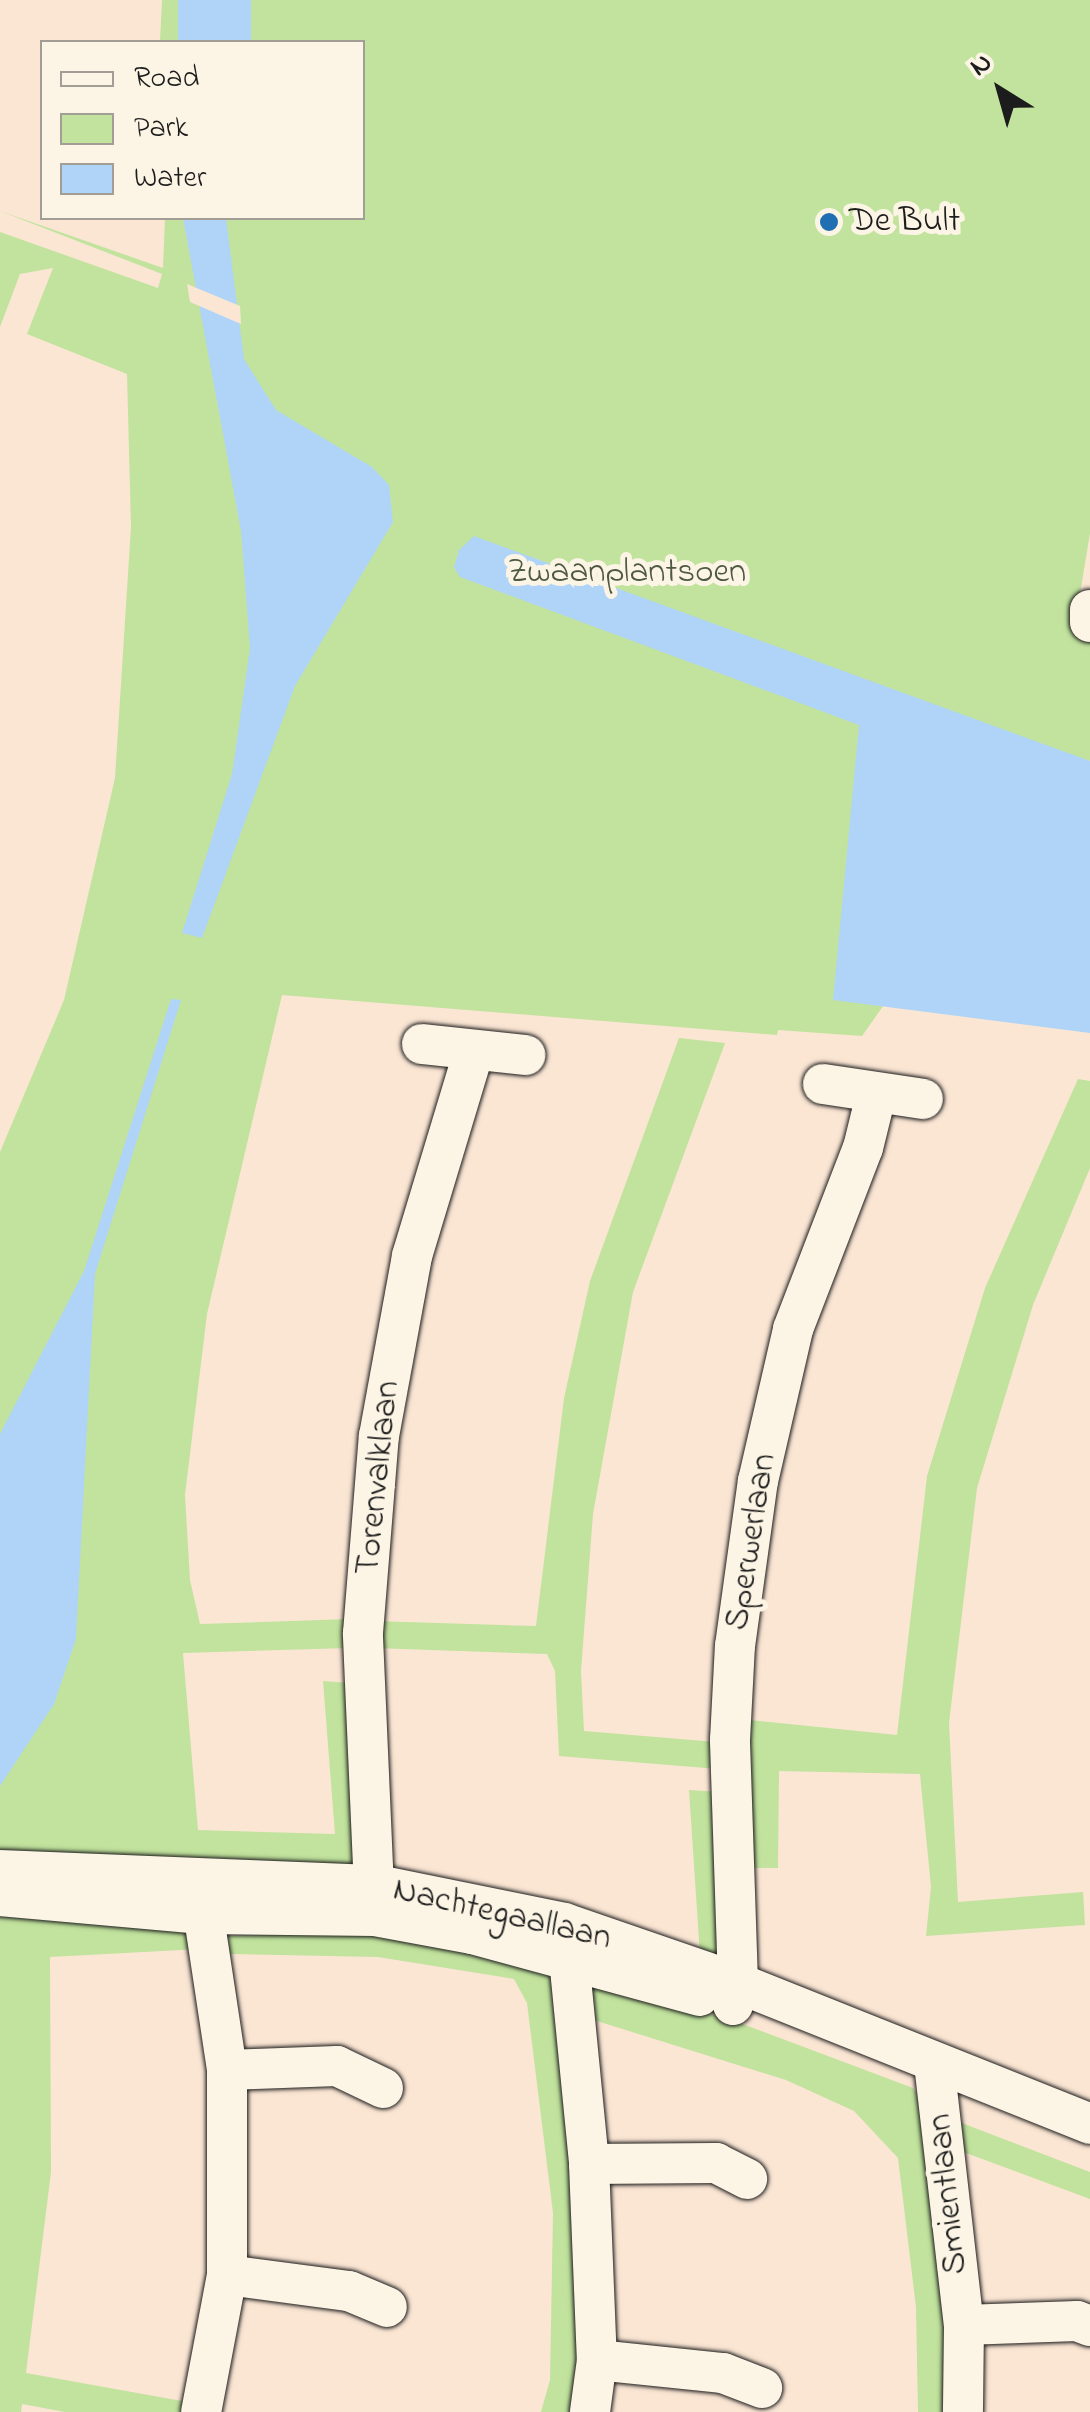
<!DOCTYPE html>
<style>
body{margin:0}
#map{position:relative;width:1090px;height:2412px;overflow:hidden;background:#fbe6d4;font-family:"Indie Flower",sans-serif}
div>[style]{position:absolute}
.green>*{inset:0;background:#c1e39d}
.water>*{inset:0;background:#afd4f8;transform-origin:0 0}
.pier>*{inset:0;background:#fbe6d4}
.roads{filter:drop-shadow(0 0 2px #1c1c1c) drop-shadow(0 0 2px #1c1c1c)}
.minor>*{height:40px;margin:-20px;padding:0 20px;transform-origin:20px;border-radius:20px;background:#fcf5e5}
.dots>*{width:28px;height:28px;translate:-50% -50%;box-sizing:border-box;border:5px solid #fcf5e5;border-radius:50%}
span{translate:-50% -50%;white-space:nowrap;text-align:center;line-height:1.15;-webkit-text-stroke:10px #fcf5e5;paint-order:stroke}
.poi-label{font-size:35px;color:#1c1c1c}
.left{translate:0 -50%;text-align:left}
.park-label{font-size:35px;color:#4e5843}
.street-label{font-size:35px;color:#1c1c1c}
.legend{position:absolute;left:40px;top:40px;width:325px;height:180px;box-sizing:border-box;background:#fcf5e5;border:2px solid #a29e95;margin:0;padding:12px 18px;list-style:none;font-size:30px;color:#1c1c1c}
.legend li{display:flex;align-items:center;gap:20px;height:50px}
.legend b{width:50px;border:2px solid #a29e95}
.north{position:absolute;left:950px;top:40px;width:100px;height:100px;-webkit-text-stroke:8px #fcf5e5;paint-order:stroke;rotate:323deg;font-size:28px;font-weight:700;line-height:40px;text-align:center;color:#1c1c1c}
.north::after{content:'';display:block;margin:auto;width:35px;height:45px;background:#1c1c1c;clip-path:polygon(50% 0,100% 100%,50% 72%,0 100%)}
</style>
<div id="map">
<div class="green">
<i style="clip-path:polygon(162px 0,1090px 0,1090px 533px,1074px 630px,1090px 636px,1090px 761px,1047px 747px,1041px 782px,862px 1036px,778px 1030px,777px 1035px,282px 995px,207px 1314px,185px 1495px,190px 1580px,200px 1624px,350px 1619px,350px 1648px,183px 1653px,198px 1830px,335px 1834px,323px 1681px,350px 1683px,365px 1878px,198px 1931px,200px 1949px,50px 1957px,51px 2172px,26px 2373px,193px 2403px,192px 2412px,65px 2412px,22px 2404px,21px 2412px,0 2412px,0 1152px,64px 1000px,115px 778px,131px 527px,127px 374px,27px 334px,53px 268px,20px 274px,0 327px,0 232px,158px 288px,162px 274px,0 211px,163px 268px,165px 218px,362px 218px,362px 42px,160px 42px)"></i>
<i style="clip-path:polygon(679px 1038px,725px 1043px,633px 1292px,593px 1514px,581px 1671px,584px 1731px,716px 1742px,718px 1769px,559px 1756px,555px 1671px,547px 1654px,374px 1648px,374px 1621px,536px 1626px,564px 1398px,590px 1281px)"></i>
<i style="clip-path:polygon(1078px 1079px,1090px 1081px,1090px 1168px,1033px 1305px,977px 1488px,949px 1723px,958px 1902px,1083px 1892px,1085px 1925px,926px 1936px,931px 1887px,920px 1774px,779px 1771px,778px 1868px,747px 1868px,749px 1720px,897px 1735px,927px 1476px,985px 1288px)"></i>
<i style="clip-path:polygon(689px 1790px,721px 1792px,724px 1964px,700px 1955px)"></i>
<i style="clip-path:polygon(367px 1932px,437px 1939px,556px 1976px,581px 2166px,578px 2412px,541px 2412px,550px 2380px,553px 2213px,527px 2003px,514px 1979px,378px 1957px,230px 1954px,228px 1936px)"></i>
<i style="clip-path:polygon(600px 1982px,740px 2023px,913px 2088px,926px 2109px,953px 2412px,918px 2412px,916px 2307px,898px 2158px,854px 2111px,786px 2080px,584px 2017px,582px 1987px)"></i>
<i style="clip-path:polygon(954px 2120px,1090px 2172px,1090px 2199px,958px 2150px)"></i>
</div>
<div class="water">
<i style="left:178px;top:0;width:73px;height:42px"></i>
<i style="clip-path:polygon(183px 218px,226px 218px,244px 359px,276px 410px,372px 467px,389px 485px,393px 522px,295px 686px,202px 938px,182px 933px,232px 774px,250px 648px,241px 531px)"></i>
<i style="clip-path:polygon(474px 536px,1090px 761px,1090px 1033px,833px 1000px,859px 725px,460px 577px,454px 567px,459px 550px)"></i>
<i style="clip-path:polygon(171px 999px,181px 1000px,95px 1274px,76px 1639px,54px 1704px,0 1786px,0 1434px,84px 1271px)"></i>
</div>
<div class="pier">
<i style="clip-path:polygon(187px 284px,240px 306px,241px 324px,190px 302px)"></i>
</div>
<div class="roads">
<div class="minor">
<i style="left:1090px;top:610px;width:12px;rotate:90deg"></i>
<i style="left:422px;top:1044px;width:104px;rotate:6.1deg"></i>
<i style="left:823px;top:1084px;width:101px;rotate:8.5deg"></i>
<i style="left:0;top:1870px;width:378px;rotate:2.3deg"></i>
<i style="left:378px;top:1885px;width:190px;rotate:11.5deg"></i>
<i style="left:564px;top:1923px;width:184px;rotate:19deg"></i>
<i style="left:738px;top:1983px;width:379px;rotate:21.8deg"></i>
<i style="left:200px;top:1891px;width:181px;rotate:81.4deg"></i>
<i style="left:227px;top:2070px;width:205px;rotate:90deg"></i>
<i style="left:227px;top:2275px;width:139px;rotate:100.7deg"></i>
<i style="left:0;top:1896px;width:203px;rotate:5.1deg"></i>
<i style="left:202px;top:1914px;width:173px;rotate:0.7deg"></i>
<i style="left:375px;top:1916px;width:99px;rotate:10.5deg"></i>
<i style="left:472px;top:1934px;width:236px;rotate:15.2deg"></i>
<i style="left:375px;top:1912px;width:279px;rotate:-92.5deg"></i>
<i style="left:363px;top:1633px;width:198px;rotate:-85.4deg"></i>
<i style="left:379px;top:1436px;width:183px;rotate:-79.6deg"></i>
<i style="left:412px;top:1256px;width:214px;rotate:-73.2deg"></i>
<i style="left:567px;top:1938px;width:227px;rotate:84.4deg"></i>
<i style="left:589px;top:2164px;width:196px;rotate:87.7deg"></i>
<i style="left:597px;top:2360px;width:52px;rotate:97.7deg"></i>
<i style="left:733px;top:2005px;width:23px;rotate:-77deg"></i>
<i style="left:738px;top:1983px;width:243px;rotate:-91.9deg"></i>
<i style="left:730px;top:1740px;width:94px;rotate:-87deg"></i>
<i style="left:735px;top:1646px;width:167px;rotate:-82.1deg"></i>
<i style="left:758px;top:1481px;width:156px;rotate:-77deg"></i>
<i style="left:793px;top:1329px;width:194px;rotate:-68.9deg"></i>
<i style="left:863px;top:1148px;width:55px;rotate:-76.2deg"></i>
<i style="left:934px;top:2063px;width:264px;rotate:83.5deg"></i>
<i style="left:964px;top:2325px;width:87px;rotate:90.7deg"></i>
<i style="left:227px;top:2070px;width:110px;rotate:-2.1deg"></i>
<i style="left:337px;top:2066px;width:51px;rotate:25.6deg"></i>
<i style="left:589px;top:2164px;width:127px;rotate:-0.5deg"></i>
<i style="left:716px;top:2163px;width:35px;rotate:27deg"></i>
<i style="left:227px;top:2275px;width:123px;rotate:7.5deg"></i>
<i style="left:349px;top:2291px;width:41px;rotate:22.8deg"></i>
<i style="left:964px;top:2325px;width:113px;rotate:-2deg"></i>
<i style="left:1077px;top:2321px;width:14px;rotate:21deg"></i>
<i style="left:597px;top:2360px;width:127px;rotate:5.9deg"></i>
<i style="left:723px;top:2373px;width:42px;rotate:21deg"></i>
</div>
</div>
<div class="dots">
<i style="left:829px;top:222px;background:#1f6fb2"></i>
</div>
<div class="poi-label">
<span class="left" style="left:849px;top:222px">De Bult</span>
</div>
<div class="park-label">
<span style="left:627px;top:573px">Zwaanplantsoen</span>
</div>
<div class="street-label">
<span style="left:379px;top:1478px;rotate:-84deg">Torenvalklaan</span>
<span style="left:752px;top:1542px;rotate:-81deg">Sperwerlaan</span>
<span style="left:502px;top:1915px;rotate:13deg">Nachtegaallaan</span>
<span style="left:949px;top:2194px;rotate:-96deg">Smientlaan</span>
</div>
<ul class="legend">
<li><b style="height:12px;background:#fcf5e5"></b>Road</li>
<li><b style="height:28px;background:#c1e39d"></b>Park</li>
<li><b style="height:28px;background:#afd4f8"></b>Water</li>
</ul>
<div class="north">N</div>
</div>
